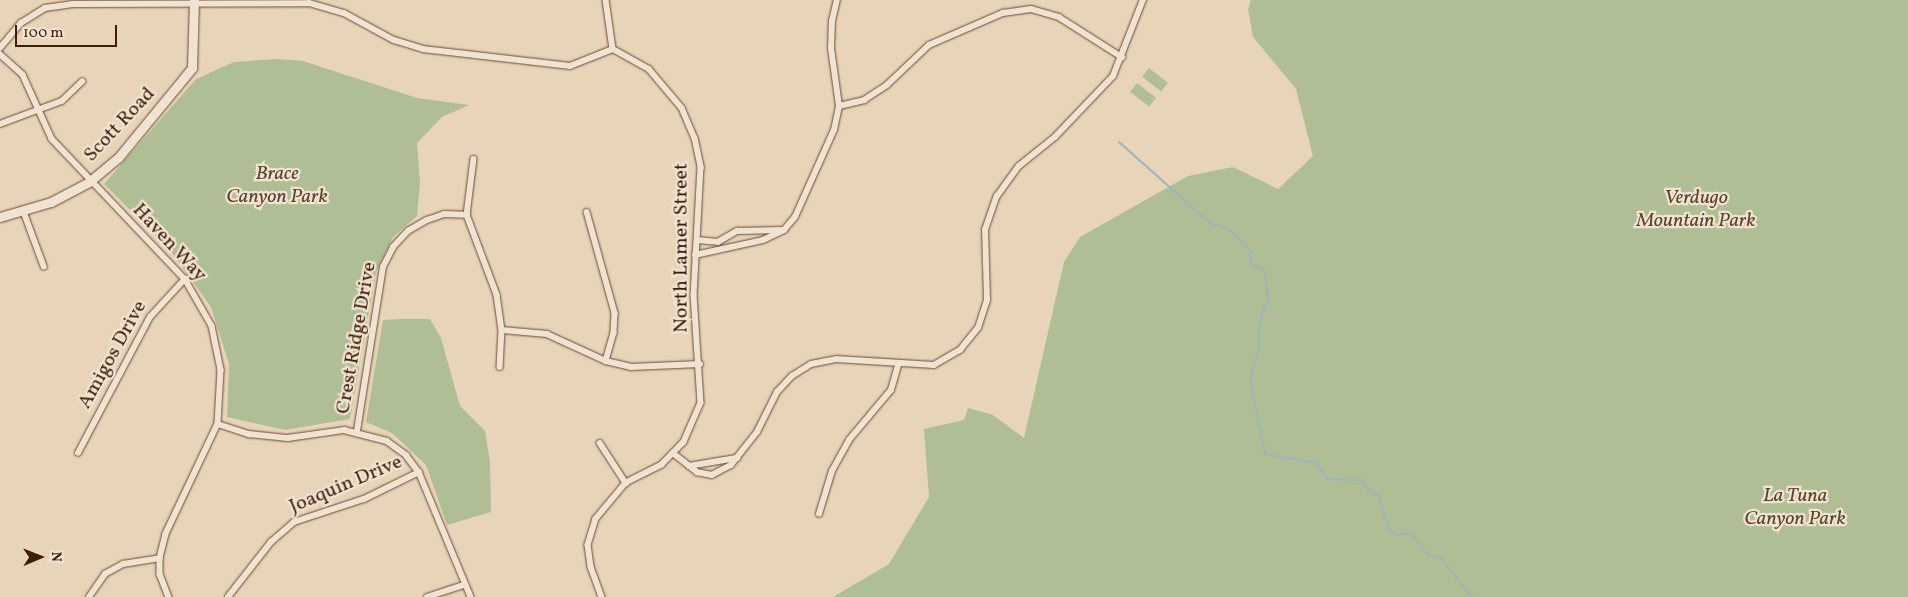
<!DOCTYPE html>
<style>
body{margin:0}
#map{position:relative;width:1908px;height:597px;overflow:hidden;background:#e8d4b9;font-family:Vollkorn,serif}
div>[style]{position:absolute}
.green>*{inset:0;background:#afbe94;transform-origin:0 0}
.stream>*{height:2px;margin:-1px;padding:0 1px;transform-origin:1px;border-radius:1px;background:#9eb5bb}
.roads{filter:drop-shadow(0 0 1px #694b36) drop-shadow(0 0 1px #694b36)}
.street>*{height:5.5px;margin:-2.75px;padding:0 2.75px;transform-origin:2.75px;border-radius:2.75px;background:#f0e3d2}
.secondary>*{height:9px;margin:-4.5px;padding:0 4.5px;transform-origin:4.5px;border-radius:4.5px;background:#f0e3d2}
span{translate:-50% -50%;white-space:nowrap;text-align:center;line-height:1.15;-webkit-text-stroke:4.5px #f0e3d2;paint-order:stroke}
.street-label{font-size:20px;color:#3f1d0b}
.park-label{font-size:20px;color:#5b452d;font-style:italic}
.north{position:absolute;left:15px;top:532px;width:50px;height:50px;-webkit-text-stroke:4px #f0e3d2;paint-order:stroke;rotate:89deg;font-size:14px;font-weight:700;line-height:20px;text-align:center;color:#3f1d0b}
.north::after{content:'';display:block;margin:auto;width:18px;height:22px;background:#3f1d0b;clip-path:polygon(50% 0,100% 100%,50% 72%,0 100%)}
.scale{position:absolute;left:15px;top:25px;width:102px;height:22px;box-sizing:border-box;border:2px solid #3f1d0b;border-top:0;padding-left:6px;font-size:15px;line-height:18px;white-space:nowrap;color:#3f1d0b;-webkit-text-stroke:4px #f0e3d2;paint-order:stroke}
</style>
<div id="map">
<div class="green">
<i style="clip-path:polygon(1251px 0,1908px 0,1908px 597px,833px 597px,889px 564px,929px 497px,924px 429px,964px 420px,968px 408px,993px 415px,1024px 438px,1064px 262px,1080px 237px,1188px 176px,1233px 167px,1278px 189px,1313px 156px,1296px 89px,1253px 37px,1248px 9px)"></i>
<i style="clip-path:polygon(277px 59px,303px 61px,417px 98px,469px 105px,442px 117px,417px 143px,420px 183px,417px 216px,393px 237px,376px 272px,350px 419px,285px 430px,227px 417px,229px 364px,211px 307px,170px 250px,104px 184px,196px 79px,234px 62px)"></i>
<i style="left:1149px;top:68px;width:24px;height:11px;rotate:38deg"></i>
<i style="left:1137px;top:83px;width:24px;height:11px;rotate:38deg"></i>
<i style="clip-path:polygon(401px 319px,430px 319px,441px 338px,460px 406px,485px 431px,490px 462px,491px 512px,447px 525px,426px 465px,392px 433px,366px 422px,383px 320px)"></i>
</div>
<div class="stream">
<i style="left:1119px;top:142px;width:123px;rotate:41.7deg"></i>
<i style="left:1211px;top:224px;width:19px;rotate:16deg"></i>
<i style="left:1229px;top:229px;width:31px;rotate:45deg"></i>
<i style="left:1251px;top:251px;width:13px;rotate:86deg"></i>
<i style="left:1252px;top:264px;width:15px;rotate:28deg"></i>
<i style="left:1265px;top:271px;width:28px;rotate:84deg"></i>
<i style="left:1268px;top:299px;width:26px;rotate:111deg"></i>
<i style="left:1259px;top:323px;width:25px;rotate:90deg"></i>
<i style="left:1259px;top:348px;width:33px;rotate:106deg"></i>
<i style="left:1250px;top:380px;width:76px;rotate:78.5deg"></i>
<i style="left:1265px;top:454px;width:52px;rotate:10deg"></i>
<i style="left:1316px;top:463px;width:20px;rotate:53deg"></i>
<i style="left:1328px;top:479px;width:35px;rotate:2deg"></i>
<i style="left:1363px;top:480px;width:13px;rotate:61deg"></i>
<i style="left:1369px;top:491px;width:11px;rotate:27deg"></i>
<i style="left:1379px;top:496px;width:34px;rotate:75deg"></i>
<i style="left:1388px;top:529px;width:9px;rotate:32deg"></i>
<i style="left:1396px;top:534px;width:16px"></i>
<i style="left:1412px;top:534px;width:26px;rotate:53deg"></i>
<i style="left:1428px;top:555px;width:13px;rotate:13deg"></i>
<i style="left:1441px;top:558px;width:50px;rotate:51.5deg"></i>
</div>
<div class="roads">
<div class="street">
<i style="left:606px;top:0;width:49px;rotate:81.9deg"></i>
<i style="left:0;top:48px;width:33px;rotate:-50deg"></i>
<i style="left:21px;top:23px;width:28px;rotate:-32deg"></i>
<i style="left:45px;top:8px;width:28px;rotate:-8deg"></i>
<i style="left:73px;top:4px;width:236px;rotate:-0.2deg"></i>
<i style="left:309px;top:3px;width:36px;rotate:16deg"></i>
<i style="left:344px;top:13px;width:57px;rotate:28.4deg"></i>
<i style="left:394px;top:40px;width:30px;rotate:17deg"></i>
<i style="left:423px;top:49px;width:148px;rotate:6.6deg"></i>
<i style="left:570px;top:66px;width:46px;rotate:-21.6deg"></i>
<i style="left:613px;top:49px;width:41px;rotate:29.1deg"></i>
<i style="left:649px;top:69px;width:51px;rotate:49.8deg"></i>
<i style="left:682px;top:108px;width:33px;rotate:67deg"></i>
<i style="left:695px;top:138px;width:30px;rotate:78deg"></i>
<i style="left:701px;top:167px;width:128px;rotate:93.1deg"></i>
<i style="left:694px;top:295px;width:108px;rotate:86.3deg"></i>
<i style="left:701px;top:403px;width:43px;rotate:113.6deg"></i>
<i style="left:684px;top:442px;width:32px;rotate:134deg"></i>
<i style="left:662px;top:465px;width:40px;rotate:153.4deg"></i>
<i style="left:626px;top:483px;width:47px;rotate:129.8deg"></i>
<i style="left:596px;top:519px;width:27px;rotate:107deg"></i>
<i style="left:588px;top:545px;width:22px;rotate:82deg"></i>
<i style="left:591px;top:567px;width:32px;rotate:70deg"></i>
<i style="left:0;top:54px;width:31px;rotate:42deg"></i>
<i style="left:23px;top:75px;width:70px;rotate:65.6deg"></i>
<i style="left:52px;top:139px;width:193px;rotate:46.5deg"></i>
<i style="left:185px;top:279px;width:54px;rotate:60.1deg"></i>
<i style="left:212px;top:326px;width:45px;rotate:78.4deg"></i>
<i style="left:221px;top:370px;width:54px;rotate:93.2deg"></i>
<i style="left:218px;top:424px;width:122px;rotate:115.3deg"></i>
<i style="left:166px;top:534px;width:25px;rotate:104deg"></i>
<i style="left:160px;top:558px;width:16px;rotate:90deg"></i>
<i style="left:160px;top:574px;width:25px;rotate:69deg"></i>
<i style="left:839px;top:106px;width:26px;rotate:-13deg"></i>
<i style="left:864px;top:100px;width:27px;rotate:-33deg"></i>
<i style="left:887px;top:85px;width:58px;rotate:-43.6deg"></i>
<i style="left:929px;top:45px;width:81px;rotate:-23.4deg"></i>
<i style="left:1003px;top:13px;width:28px;rotate:-8deg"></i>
<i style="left:1031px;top:9px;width:29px;rotate:16deg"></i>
<i style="left:1059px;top:17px;width:75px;rotate:32.4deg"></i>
<i style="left:0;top:124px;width:66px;rotate:-20.4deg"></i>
<i style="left:62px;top:101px;width:28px;rotate:-44deg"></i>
<i style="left:474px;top:159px;width:56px;rotate:97.1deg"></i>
<i style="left:467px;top:215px;width:85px;rotate:69.4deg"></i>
<i style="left:497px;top:295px;width:35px;rotate:82deg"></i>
<i style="left:502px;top:330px;width:37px;rotate:93deg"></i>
<i style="left:24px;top:212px;width:58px;rotate:69.7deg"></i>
<i style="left:587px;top:212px;width:105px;rotate:74.5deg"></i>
<i style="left:615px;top:313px;width:20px;rotate:93deg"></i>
<i style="left:614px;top:333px;width:29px;rotate:106deg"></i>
<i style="left:697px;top:240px;width:21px;rotate:5deg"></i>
<i style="left:718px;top:242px;width:22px;rotate:-30deg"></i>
<i style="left:737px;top:231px;width:46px;rotate:-1.2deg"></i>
<i style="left:695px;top:255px;width:70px;rotate:-12.4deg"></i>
<i style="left:763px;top:240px;width:23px;rotate:-25deg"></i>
<i style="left:784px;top:230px;width:17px;rotate:-50deg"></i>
<i style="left:795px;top:217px;width:95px;rotate:-65.9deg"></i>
<i style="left:834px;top:130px;width:25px;rotate:-78deg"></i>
<i style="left:839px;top:106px;width:59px;rotate:-97.9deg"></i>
<i style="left:831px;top:48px;width:27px;rotate:-88deg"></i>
<i style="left:832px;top:21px;width:22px;rotate:-77deg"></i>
<i style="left:502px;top:330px;width:45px;rotate:5.1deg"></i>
<i style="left:547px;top:334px;width:65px;rotate:24.6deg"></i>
<i style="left:606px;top:361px;width:26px;rotate:13deg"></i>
<i style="left:631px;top:367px;width:69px;rotate:-2.5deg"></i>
<i style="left:218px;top:424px;width:33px;rotate:18deg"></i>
<i style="left:249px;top:434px;width:39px;rotate:6deg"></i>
<i style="left:288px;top:438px;width:57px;rotate:-8.1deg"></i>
<i style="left:344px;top:430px;width:44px;rotate:14.3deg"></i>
<i style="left:387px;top:441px;width:24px;rotate:36deg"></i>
<i style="left:406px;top:455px;width:21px;rotate:53deg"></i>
<i style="left:419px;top:472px;width:135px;rotate:67.4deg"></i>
<i style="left:357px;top:431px;width:166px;rotate:-81deg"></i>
<i style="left:383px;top:267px;width:22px;rotate:-63deg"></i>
<i style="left:393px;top:247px;width:22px;rotate:-47deg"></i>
<i style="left:408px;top:231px;width:22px;rotate:-30deg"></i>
<i style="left:427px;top:220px;width:18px;rotate:-19deg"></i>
<i style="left:444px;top:214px;width:23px;rotate:2deg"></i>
<i style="left:600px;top:443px;width:48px;rotate:57deg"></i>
<i style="left:78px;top:453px;width:154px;rotate:-62.1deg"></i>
<i style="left:150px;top:317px;width:52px;rotate:-47.4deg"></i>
<i style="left:673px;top:453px;width:31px;rotate:38deg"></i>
<i style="left:697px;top:472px;width:15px;rotate:11deg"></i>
<i style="left:712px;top:475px;width:21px;rotate:-28deg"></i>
<i style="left:731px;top:465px;width:42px;rotate:-51.8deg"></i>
<i style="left:757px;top:432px;width:45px;rotate:-63.4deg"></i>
<i style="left:777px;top:392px;width:22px;rotate:-47deg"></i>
<i style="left:792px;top:376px;width:22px;rotate:-32deg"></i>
<i style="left:811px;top:364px;width:25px;rotate:-11deg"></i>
<i style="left:836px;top:359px;width:98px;rotate:3.5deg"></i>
<i style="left:934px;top:365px;width:30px;rotate:-30deg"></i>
<i style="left:960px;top:350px;width:28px;rotate:-51deg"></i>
<i style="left:978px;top:328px;width:29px;rotate:-72deg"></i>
<i style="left:987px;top:300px;width:70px;rotate:-91.6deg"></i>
<i style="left:985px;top:230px;width:36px;rotate:-71deg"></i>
<i style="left:997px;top:196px;width:37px;rotate:-54deg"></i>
<i style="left:1019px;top:166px;width:46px;rotate:-38.9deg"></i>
<i style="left:1055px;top:137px;width:84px;rotate:-46.4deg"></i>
<i style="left:1113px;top:76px;width:82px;rotate:-68.5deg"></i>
<i style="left:689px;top:466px;width:49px;rotate:-9.5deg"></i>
<i style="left:819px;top:514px;width:45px;rotate:-73.2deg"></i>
<i style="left:832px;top:471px;width:35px;rotate:-61deg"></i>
<i style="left:849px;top:440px;width:65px;rotate:-50deg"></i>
<i style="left:891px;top:390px;width:25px;rotate:-74deg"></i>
<i style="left:89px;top:597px;width:28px;rotate:-55deg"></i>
<i style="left:105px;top:574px;width:21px;rotate:-29deg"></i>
<i style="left:123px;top:564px;width:37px;rotate:-9deg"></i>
<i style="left:228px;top:597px;width:70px;rotate:-52deg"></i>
<i style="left:271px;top:542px;width:30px;rotate:-41deg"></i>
<i style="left:294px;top:522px;width:74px;rotate:-18.2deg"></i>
<i style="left:364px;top:499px;width:61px;rotate:-26.1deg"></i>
<i style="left:427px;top:597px;width:40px;rotate:-18deg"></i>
</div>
<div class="secondary">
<i style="left:0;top:217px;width:53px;rotate:-16.4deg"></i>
<i style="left:51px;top:202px;width:43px;rotate:-27.8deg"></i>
<i style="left:89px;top:182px;width:38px;rotate:-40deg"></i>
<i style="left:118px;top:158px;width:117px;rotate:-50.6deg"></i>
<i style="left:192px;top:68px;width:68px;rotate:-88.3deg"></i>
</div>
</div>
<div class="street-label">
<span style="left:120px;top:125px;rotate:-47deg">Scott Road</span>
<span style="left:169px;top:243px;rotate:47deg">Haven Way</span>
<span style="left:682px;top:248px;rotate:-90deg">North Lamer Street</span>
<span style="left:357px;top:338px;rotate:-80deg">Crest Ridge Drive</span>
<span style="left:113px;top:355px;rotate:-61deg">Amigos Drive</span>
<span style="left:346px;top:485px;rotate:-23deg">Joaquin Drive</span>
</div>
<div class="park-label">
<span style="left:277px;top:186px">Brace<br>Canyon Park</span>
<span style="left:1696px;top:210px">Verdugo<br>Mountain Park</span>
<span style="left:1795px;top:508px">La Tuna<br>Canyon Park</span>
</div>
<div class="north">N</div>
<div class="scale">100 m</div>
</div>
